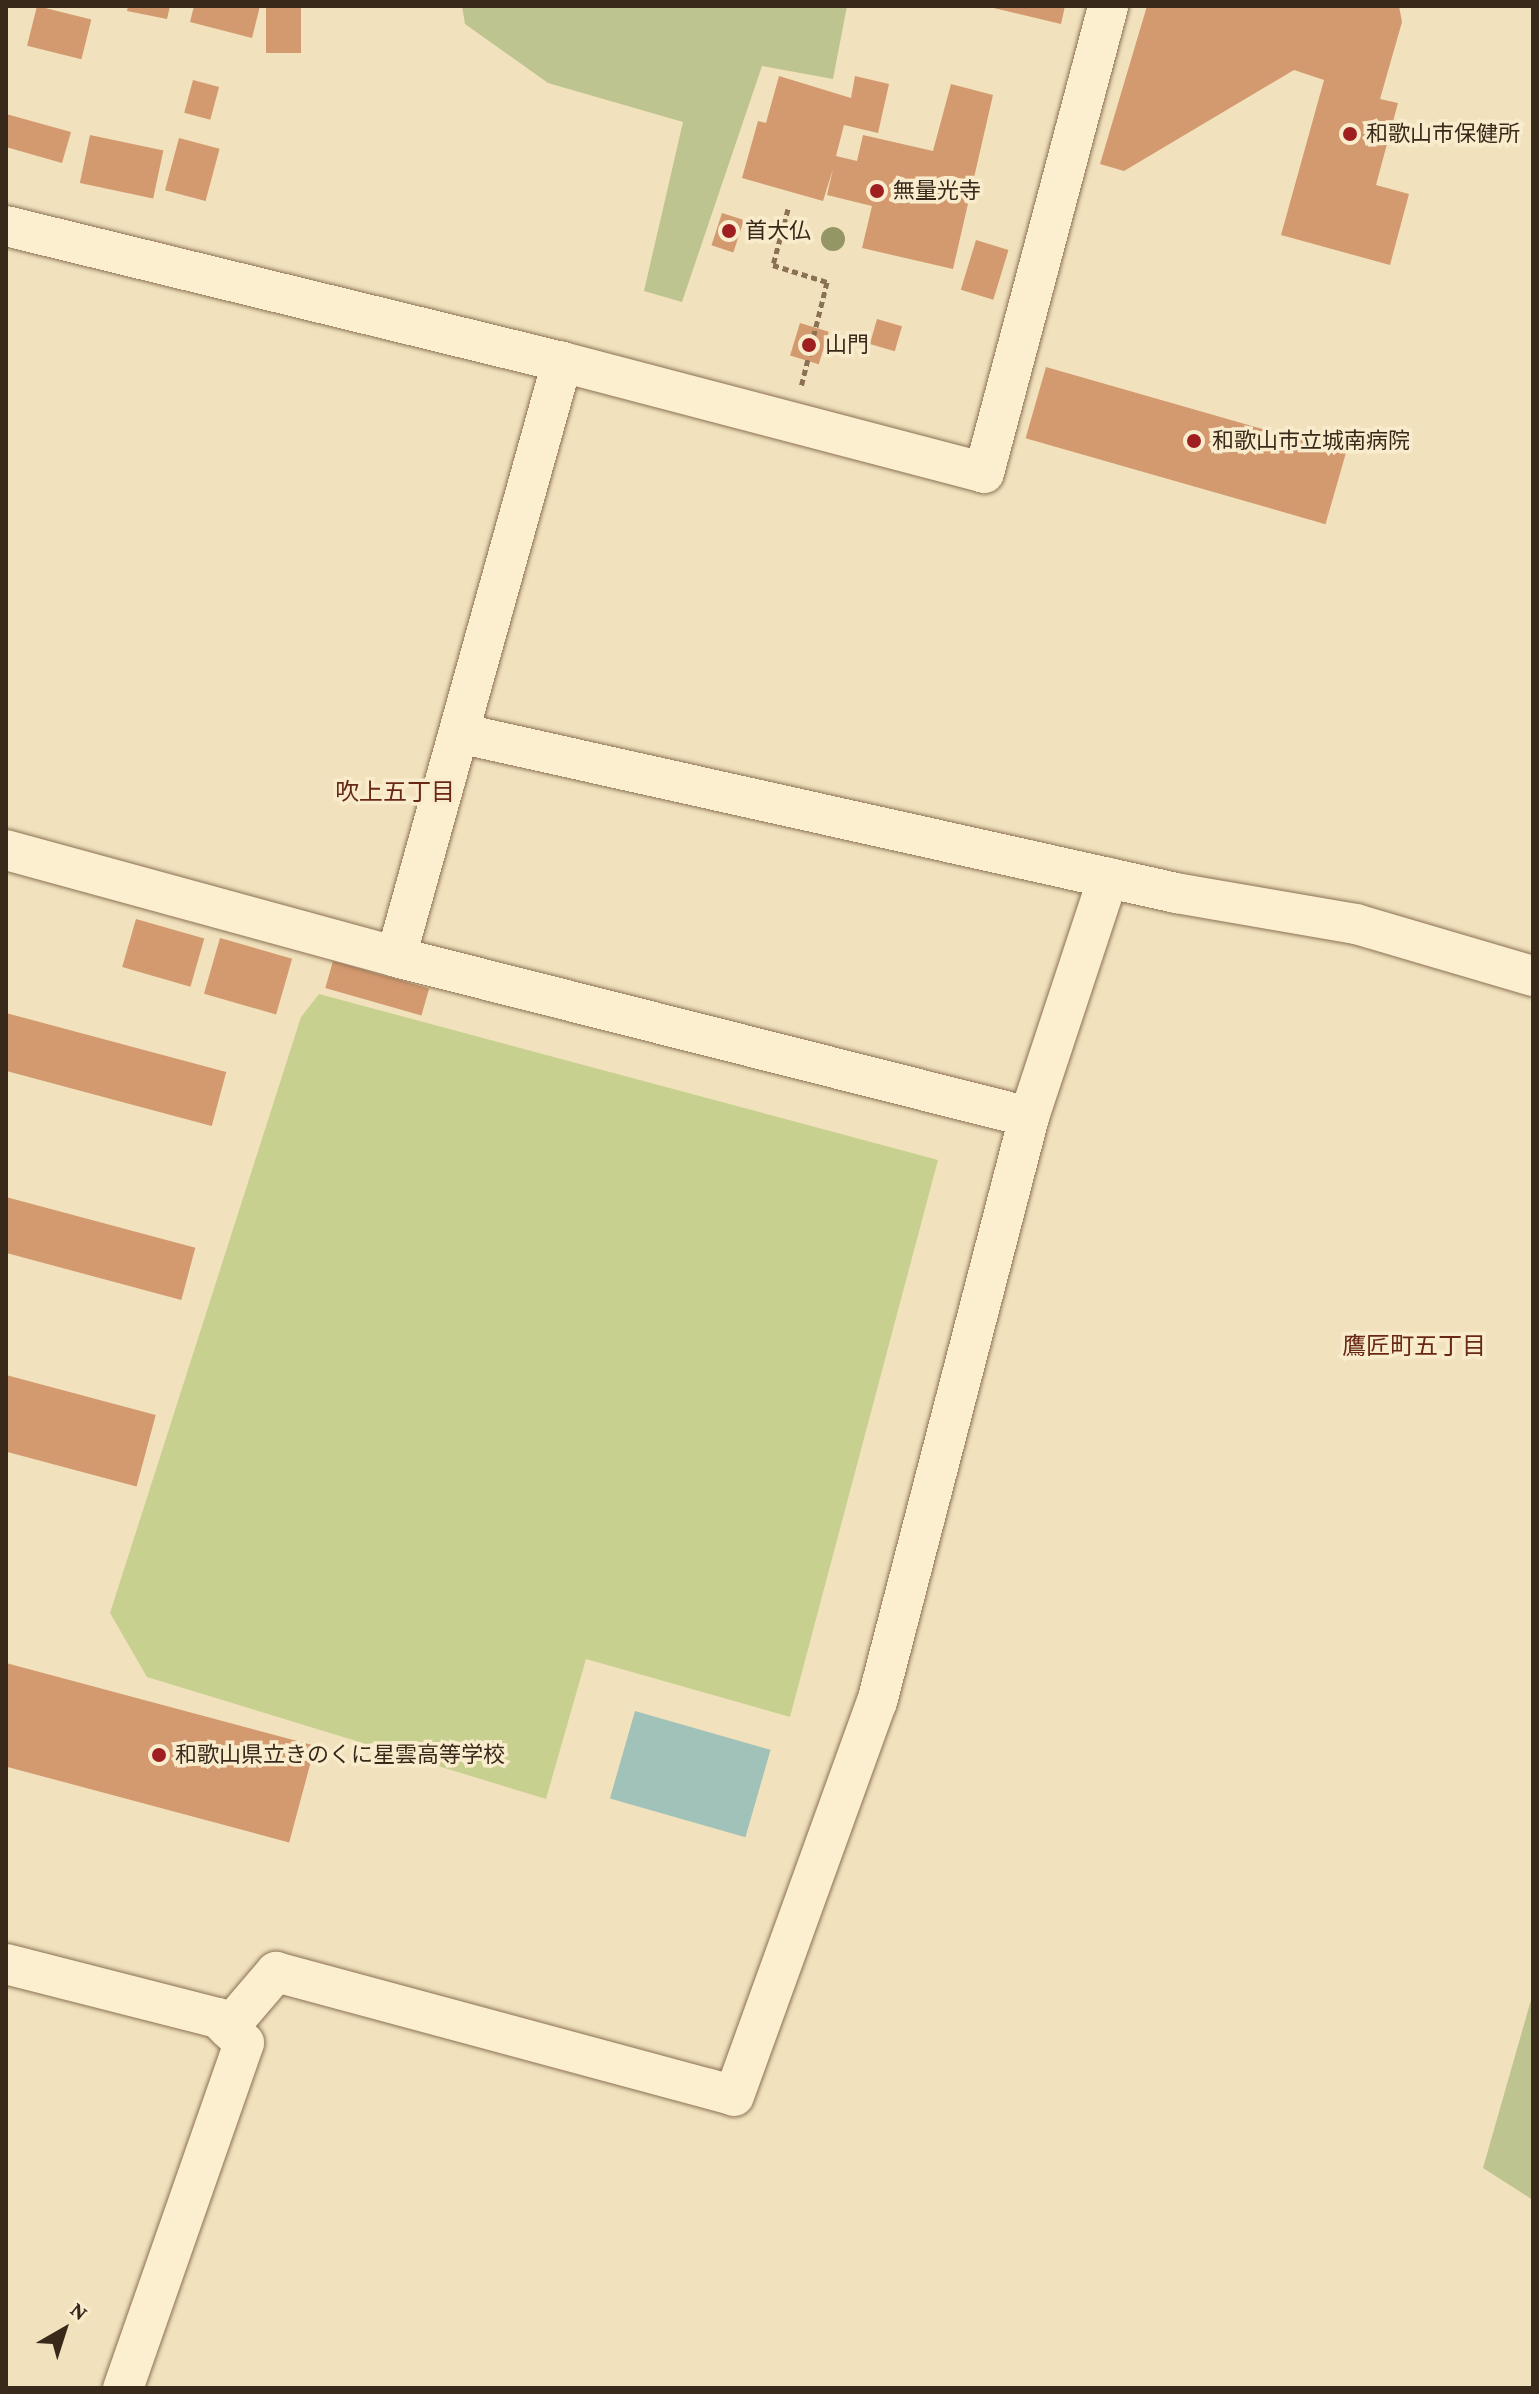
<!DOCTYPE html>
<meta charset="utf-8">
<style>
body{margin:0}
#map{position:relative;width:1539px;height:2394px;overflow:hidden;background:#f1e2bd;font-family:"Crimson Pro","Noto Sans JP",serif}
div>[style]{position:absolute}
.green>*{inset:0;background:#c8d090}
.cemetery>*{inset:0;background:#bdc490}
.water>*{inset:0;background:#a1c2b8;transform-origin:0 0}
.building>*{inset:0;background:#d3996f;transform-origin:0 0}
.path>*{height:5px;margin-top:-2.5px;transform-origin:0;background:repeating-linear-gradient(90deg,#8b7154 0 6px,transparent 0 10px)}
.roads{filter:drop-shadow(0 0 2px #8b7154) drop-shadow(0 0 2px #8b7154)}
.street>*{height:40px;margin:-20px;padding:0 20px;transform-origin:20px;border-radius:20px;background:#fcefd0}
.trees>*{width:24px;height:24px;margin:-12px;border-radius:50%;background:#959666}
.dots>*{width:22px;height:22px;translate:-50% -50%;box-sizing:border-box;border:4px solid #f8eccd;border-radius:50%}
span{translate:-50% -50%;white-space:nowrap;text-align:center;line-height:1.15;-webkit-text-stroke:7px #f8eccd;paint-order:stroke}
.poi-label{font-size:22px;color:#38291b}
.left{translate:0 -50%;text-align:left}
.neighbourhood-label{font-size:24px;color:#692816}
.frame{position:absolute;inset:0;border:8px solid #38291b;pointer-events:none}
.north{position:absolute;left:24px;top:2290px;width:80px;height:80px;-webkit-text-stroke:6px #f8eccd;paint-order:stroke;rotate:39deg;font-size:22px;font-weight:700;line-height:32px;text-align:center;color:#38291b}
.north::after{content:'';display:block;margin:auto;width:28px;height:36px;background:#38291b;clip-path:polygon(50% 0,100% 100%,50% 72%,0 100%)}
</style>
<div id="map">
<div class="green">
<i style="clip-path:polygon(319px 994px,938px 1160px,790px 1717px,586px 1659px,546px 1799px,147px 1677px,110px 1613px,301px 1017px)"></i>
</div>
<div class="cemetery">
<i style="clip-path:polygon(462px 6px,847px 6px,833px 79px,762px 66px,682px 302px,644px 291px,683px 122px,548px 83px,465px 24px)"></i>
<i style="clip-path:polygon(1533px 1993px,1533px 2200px,1483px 2168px)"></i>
</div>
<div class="water">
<i style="left:635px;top:1711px;width:141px;height:91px;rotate:16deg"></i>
</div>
<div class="building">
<i style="left:37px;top:6px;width:56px;height:41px;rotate:14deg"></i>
<i style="clip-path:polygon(128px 6px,170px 6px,167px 19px,127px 11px)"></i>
<i style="clip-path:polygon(194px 6px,260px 6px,252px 38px,190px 22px)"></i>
<i style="left:266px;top:6px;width:35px;height:47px"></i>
<i style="clip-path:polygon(985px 6px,1065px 6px,1061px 24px)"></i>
<i style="clip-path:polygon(1147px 6px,1399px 6px,1402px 22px,1380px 99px,1398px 103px,1376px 185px,1409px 194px,1390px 265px,1281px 235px,1324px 80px,1294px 70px,1124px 171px,1100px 164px)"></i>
<i style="clip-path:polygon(779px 76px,851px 98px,855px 76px,889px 84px,878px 133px,844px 125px,836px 156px,857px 161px,863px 135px,933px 151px,951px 84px,993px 95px,953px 269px,862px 248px,872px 206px,827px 195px,833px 169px,823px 201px,742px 178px,758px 121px,766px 123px)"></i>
<i style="left:193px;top:80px;width:27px;height:34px;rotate:15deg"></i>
<i style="clip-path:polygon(6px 114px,71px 132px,62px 163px,6px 147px)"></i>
<i style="left:90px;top:135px;width:75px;height:49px;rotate:12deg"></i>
<i style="left:179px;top:138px;width:42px;height:54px;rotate:15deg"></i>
<i style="left:722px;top:213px;width:23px;height:34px;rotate:18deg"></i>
<i style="left:976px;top:240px;width:34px;height:52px;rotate:17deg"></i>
<i style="left:877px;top:319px;width:26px;height:26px;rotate:16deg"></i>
<i style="left:800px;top:323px;width:30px;height:34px;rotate:17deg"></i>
<i style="left:1046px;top:367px;width:312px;height:74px;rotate:16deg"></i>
<i style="left:136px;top:919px;width:71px;height:50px;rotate:16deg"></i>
<i style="left:220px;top:938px;width:75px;height:58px;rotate:16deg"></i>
<i style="left:333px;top:961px;width:100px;height:28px;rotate:16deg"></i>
<i style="left:6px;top:1013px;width:228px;height:56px;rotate:15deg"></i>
<i style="left:6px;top:1197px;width:196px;height:54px;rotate:15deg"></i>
<i style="left:6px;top:1375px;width:155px;height:74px;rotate:15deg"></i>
<i style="left:6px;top:1663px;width:320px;height:100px;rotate:15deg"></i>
</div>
<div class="path">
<i style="left:788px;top:209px;width:58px;rotate:105deg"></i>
<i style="left:773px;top:265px;width:57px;rotate:17.5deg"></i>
<i style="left:827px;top:282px;width:108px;rotate:103.9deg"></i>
</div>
<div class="roads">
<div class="street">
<i style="left:6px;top:226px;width:572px;rotate:13.74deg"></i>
<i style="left:562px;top:362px;width:436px;rotate:14.7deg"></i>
<i style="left:984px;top:473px;width:483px;rotate:-75.1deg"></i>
<i style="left:459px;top:733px;width:735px;rotate:12.58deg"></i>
<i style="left:1176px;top:893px;width:183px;rotate:9.8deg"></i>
<i style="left:1356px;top:924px;width:184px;rotate:16.4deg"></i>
<i style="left:6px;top:850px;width:404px;rotate:15.3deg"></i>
<i style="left:396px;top:957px;width:653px;rotate:14.19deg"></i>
<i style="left:396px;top:957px;width:618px;rotate:-74.41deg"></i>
<i style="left:6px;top:1964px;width:219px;rotate:14.3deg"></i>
<i style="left:218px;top:2018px;width:36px;rotate:44deg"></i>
<i style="left:244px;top:2043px;width:366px;rotate:109.3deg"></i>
<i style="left:228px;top:2028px;width:74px;rotate:-49.4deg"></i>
<i style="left:276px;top:1972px;width:474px;rotate:15.1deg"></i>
<i style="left:734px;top:2096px;width:419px;rotate:-70.1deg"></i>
<i style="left:877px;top:1702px;width:604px;rotate:-75.43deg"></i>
<i style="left:1029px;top:1117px;width:252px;rotate:-71.7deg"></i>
</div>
</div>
<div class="trees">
<i style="left:833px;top:239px"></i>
</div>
<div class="dots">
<i style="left:1350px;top:134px;background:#9f1f20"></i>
<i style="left:877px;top:191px;background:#9f1f20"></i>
<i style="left:729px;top:231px;background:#9f1f20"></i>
<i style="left:809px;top:345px;background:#9f1f20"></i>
<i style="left:1194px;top:441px;background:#9f1f20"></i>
<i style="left:159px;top:1755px;background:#9f1f20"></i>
</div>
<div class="poi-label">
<span class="left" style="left:1366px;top:134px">和歌山市保健所</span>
<span class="left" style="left:893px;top:191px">無量光寺</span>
<span class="left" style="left:745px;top:231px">首大仏</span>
<span class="left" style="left:825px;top:345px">山門</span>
<span class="left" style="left:1212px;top:441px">和歌山市立城南病院</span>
<span class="left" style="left:175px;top:1755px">和歌山県立きのくに星雲高等学校</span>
</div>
<div class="neighbourhood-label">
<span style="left:395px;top:792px">吹上五丁目</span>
<span style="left:1414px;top:1346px">鷹匠町五丁目</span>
</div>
<div class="frame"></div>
<div class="north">N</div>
</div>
